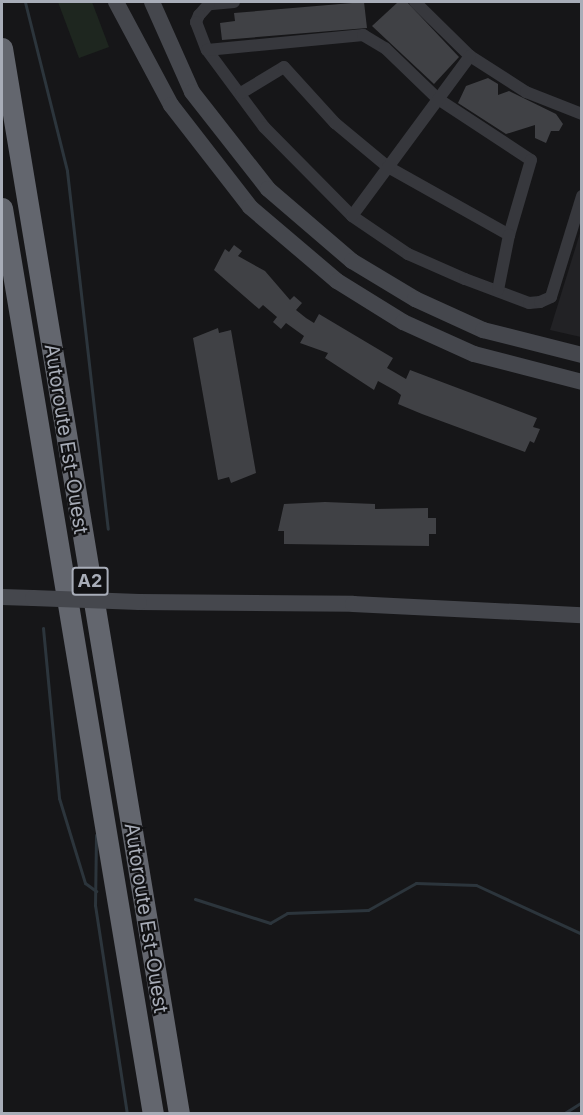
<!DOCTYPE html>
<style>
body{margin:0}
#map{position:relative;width:583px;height:1115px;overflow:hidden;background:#161618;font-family:Inter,sans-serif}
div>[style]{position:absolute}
.built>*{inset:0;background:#222225}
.green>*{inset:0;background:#1e261f}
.stream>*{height:3px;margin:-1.5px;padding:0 1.5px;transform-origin:1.5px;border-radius:1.5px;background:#2c353c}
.building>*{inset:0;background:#404145}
.street>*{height:12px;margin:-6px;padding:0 6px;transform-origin:6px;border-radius:6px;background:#37383d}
.secondary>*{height:16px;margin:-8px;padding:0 8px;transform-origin:8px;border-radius:8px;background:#45474d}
.highway>*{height:21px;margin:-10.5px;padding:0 10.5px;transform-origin:10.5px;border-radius:10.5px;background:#63666e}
.secondary-bridge>*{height:16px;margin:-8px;padding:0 8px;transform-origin:8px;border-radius:8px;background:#45474d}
span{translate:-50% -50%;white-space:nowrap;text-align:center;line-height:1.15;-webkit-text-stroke:4.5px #111113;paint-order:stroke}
.shield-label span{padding:2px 4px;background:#111113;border:2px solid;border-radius:4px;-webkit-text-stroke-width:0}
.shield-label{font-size:18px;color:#a8adb8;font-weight:700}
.street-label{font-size:20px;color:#a8adb8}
.frame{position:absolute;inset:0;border:3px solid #a8adb8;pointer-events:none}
</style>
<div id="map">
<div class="built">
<i style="clip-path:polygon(581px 230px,581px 337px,550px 330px)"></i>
</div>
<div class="green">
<i style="clip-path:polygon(58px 2px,92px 2px,109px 47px,79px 58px)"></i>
</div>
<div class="stream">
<i style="left:25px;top:2px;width:174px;rotate:76deg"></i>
<i style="left:67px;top:171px;width:360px;rotate:83.5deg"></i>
<i style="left:43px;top:628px;width:171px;rotate:84.6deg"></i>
<i style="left:59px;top:798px;width:89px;rotate:73deg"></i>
<i style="left:85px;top:883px;width:14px;rotate:36deg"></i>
<i style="left:96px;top:835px;width:70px;rotate:90.8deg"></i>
<i style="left:95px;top:905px;width:211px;rotate:81.3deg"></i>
<i style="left:195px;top:899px;width:79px;rotate:17.7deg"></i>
<i style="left:270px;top:923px;width:20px;rotate:-30deg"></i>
<i style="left:287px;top:913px;width:81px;rotate:-2.1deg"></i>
<i style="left:368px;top:910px;width:55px;rotate:-29.4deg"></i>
<i style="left:416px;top:883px;width:60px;rotate:1.9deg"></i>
<i style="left:476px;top:885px;width:117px;rotate:24.8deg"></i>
<i style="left:563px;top:1114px;width:22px;rotate:-32deg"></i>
</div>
<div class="building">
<i style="clip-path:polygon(364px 2px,367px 28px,222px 40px,220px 23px,235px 21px,234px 13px)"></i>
<i style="clip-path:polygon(398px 2px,407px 2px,459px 57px,434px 84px,372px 26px)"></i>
<i style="clip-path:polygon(488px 78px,498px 84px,498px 95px,509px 91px,556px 114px,563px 124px,559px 131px,551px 131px,546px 143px,535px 138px,535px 125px,506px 134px,458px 103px,466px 86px)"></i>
<i style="clip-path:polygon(234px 245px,242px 251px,238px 256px,265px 271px,290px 300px,294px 296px,302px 303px,296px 310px,306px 318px,314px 323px,319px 314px,393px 358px,387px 368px,406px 379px,410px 370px,537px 418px,533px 427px,540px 429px,534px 443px,530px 441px,525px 452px,422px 414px,398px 404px,401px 395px,396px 391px,378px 381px,374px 390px,325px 358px,328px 353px,300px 343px,304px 336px,286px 323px,281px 329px,273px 322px,277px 317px,263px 305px,259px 309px,214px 270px,225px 249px,229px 252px)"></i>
<i style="clip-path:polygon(218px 328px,219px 333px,231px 330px,256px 473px,231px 483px,229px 477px,218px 480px,193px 338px)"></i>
<i style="clip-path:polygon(325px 502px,375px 504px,375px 509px,428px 508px,428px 518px,436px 518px,436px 534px,429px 534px,429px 546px,284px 544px,284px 531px,278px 531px,284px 504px)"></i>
</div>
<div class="street">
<i style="left:234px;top:2px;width:25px;rotate:175deg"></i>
<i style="left:209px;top:4px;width:15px;rotate:132deg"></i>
<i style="left:199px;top:15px;width:8px;rotate:113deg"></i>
<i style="left:196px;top:22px;width:30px;rotate:69deg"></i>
<i style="left:207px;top:50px;width:96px;rotate:53.5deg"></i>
<i style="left:264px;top:127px;width:125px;rotate:45.3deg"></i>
<i style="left:352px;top:216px;width:68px;rotate:34.2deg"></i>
<i style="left:408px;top:254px;width:62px;rotate:23.7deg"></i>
<i style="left:465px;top:279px;width:68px;rotate:20.6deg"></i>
<i style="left:529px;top:303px;width:11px;rotate:-5deg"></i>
<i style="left:540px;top:302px;width:12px;rotate:-24deg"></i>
<i style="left:551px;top:297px;width:106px;rotate:-72.9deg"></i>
<i style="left:415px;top:2px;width:77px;rotate:44.5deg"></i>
<i style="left:470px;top:56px;width:67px;rotate:32.7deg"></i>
<i style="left:526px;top:92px;width:60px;rotate:21.4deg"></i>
<i style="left:207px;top:50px;width:157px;rotate:-5.5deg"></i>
<i style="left:363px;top:35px;width:26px;rotate:31deg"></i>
<i style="left:385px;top:48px;width:74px;rotate:43.9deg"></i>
<i style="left:438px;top:99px;width:111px;rotate:33.3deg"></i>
<i style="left:531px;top:160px;width:78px;rotate:106.3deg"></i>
<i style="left:241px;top:93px;width:50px;rotate:-31.2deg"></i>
<i style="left:284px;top:67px;width:76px;rotate:47.7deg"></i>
<i style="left:335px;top:123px;width:69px;rotate:39.7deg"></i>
<i style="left:388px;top:167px;width:139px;rotate:29.3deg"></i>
<i style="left:509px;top:235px;width:56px;rotate:101.3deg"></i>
<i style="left:352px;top:216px;width:199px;rotate:-53.6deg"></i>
</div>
<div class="secondary">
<i style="left:116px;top:2px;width:117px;rotate:61.9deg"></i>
<i style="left:171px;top:105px;width:129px;rotate:52.2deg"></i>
<i style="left:250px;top:207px;width:114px;rotate:40.4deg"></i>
<i style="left:337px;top:281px;width:78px;rotate:31.8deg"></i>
<i style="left:403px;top:322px;width:78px;rotate:24.3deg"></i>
<i style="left:474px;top:354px;width:112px;rotate:14.5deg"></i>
<i style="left:152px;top:2px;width:98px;rotate:66deg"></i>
<i style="left:192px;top:92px;width:123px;rotate:51.9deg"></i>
<i style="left:268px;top:189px;width:111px;rotate:40.6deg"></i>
<i style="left:352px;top:261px;width:74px;rotate:31.1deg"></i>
<i style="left:415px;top:299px;width:75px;rotate:24.5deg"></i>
<i style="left:483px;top:330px;width:102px;rotate:14.2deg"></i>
<i style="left:2px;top:597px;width:31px;rotate:2deg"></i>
<i style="left:139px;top:602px;width:214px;rotate:0.5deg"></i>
<i style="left:353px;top:604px;width:229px;rotate:2.8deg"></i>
</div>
<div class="highway">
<i style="left:2px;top:48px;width:1081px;rotate:80.57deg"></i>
<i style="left:2px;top:208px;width:918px;rotate:80.54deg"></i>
</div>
<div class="secondary-bridge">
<i style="left:33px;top:598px;width:106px;rotate:2.2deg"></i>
</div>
<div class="shield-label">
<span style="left:90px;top:581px">A2</span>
</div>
<div class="street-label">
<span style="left:66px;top:439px;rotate:81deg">Autoroute Est-Ouest</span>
<span style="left:146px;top:918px;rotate:81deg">Autoroute Est-Ouest</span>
</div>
<div class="frame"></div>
</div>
